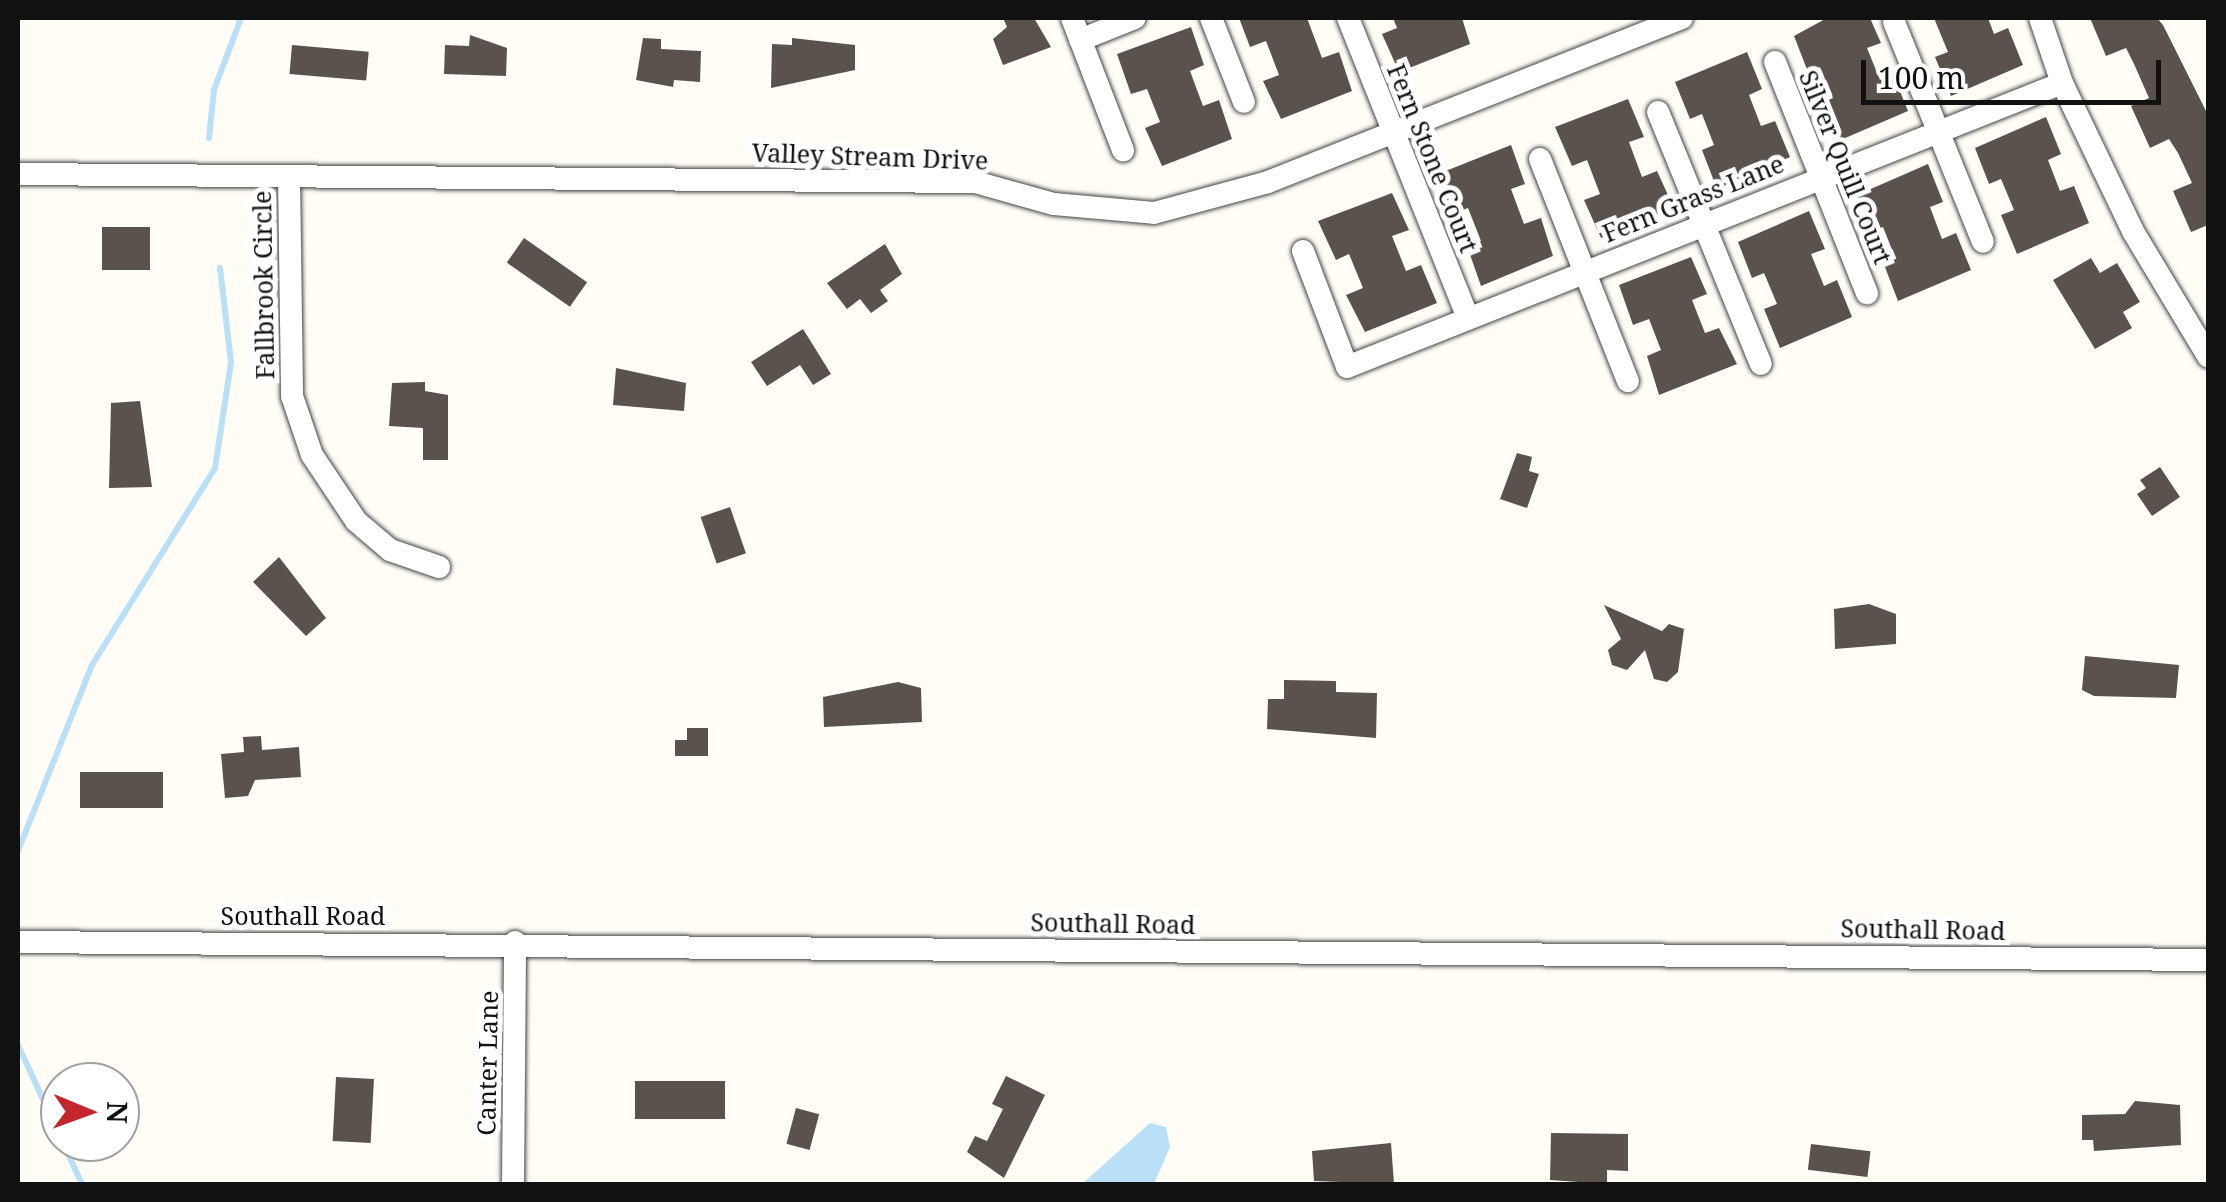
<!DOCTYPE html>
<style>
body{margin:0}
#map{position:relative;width:2226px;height:1202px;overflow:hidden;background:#fffdf5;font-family:"Noto Serif",serif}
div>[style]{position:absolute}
.water>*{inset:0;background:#b9e0f7}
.stream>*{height:6px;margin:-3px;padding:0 3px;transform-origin:3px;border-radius:3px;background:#b9e0f7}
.building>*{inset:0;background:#5a524d;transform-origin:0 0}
.roads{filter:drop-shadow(0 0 2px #444) drop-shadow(0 0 2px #444)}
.minor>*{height:22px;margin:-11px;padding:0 11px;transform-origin:11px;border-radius:11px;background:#fff}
span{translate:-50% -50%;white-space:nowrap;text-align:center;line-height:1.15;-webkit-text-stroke:10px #fff;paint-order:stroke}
.street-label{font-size:25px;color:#111}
.frame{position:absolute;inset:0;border:20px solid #111;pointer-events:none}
.north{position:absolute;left:40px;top:1062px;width:100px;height:100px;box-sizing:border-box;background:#fff;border:2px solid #a0a0a0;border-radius:50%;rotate:91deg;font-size:28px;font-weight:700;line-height:40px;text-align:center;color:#111}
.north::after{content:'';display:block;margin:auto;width:35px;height:45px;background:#c4262e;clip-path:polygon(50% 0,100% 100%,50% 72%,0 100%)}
.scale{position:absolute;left:1861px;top:60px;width:300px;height:45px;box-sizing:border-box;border:5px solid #111;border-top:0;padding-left:12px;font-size:30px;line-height:35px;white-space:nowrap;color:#111;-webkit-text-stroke:8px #fff;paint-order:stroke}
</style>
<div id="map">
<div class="water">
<i style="clip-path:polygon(1150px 1123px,1166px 1127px,1170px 1147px,1154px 1184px,1082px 1184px)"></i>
</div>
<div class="stream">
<i style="left:209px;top:138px;width:48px;rotate:-84.1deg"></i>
<i style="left:214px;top:90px;width:77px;rotate:-69.4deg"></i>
<i style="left:18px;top:851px;width:200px;rotate:-68.3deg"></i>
<i style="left:92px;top:665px;width:232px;rotate:-58deg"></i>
<i style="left:215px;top:468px;width:107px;rotate:-81.4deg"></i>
<i style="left:231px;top:362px;width:95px;rotate:-96.7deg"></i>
<i style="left:18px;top:1045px;width:153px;rotate:65.3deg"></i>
</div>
<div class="building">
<i style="clip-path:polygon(1003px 18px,1034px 18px,1051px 47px,1003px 65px,993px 39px,1007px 27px)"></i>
<i style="clip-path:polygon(1239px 18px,1307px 18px,1322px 58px,1339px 52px,1352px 91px,1281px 119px,1263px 81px,1279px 75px,1266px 41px,1250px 47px)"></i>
<i style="clip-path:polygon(1393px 18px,1462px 18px,1470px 44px,1399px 72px,1382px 34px,1397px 28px)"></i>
<i style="clip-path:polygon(1827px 18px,1870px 18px,1881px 43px,1867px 48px,1880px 80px,1893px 74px,1908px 111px,1836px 142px,1820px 104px,1833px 98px,1820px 67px,1808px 72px,1794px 36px)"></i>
<i style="clip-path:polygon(1934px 18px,1988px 18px,1994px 34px,2008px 28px,2023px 65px,1951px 96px,1935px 57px,1948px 52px)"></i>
<i style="clip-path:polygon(2090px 18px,2157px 18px,2163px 25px,2208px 115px,2208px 225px,2191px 232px,2173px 191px,2192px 183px,2178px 153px,2169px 139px,2150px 148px,2131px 106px,2149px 98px,2134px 64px,2126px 48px,2106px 56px)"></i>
<i style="clip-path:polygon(1191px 27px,1204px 65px,1190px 71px,1203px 106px,1219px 100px,1232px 139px,1162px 166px,1145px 128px,1160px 122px,1147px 89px,1131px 94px,1117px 54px)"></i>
<i style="clip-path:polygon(470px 35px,507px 48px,506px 76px,444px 74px,445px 45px,469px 46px)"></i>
<i style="clip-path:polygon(643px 38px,661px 39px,661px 49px,701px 51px,700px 82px,674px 80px,673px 87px,636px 80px)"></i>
<i style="clip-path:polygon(792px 38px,855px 45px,855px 70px,771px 88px,772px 44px,792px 45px)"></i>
<i style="left:292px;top:45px;width:77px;height:29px;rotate:5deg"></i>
<i style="clip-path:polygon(1747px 52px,1762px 89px,1749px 95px,1761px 126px,1775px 121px,1790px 157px,1717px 189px,1702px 150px,1714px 145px,1702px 114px,1690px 119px,1675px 82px)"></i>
<i style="clip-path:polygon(1628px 99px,1644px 137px,1629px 142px,1642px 177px,1657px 171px,1674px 208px,1601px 238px,1584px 200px,1600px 194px,1587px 160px,1572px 166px,1555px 127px)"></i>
<i style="clip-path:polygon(2046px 117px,2061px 154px,2048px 160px,2060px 191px,2074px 186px,2089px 223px,2017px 254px,2001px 215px,2014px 210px,2001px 179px,1989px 184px,1975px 148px)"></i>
<i style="clip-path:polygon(1511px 145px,1525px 184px,1511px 189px,1524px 224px,1541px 218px,1553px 256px,1481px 286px,1467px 246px,1481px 241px,1468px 208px,1452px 214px,1438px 174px)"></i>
<i style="clip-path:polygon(1928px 164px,1943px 202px,1930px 207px,1942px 239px,1956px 233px,1971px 270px,1898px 301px,1883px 262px,1895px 257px,1883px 227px,1871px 232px,1857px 195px)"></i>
<i style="clip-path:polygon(1392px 193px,1409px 230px,1392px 236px,1406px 271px,1421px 265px,1437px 303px,1365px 332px,1346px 295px,1363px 288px,1349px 254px,1336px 260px,1318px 221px)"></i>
<i style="clip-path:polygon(1809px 211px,1825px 249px,1811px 254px,1824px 286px,1837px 280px,1852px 317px,1780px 348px,1764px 309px,1777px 304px,1764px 273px,1752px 278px,1738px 242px)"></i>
<i style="left:102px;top:227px;width:48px;height:43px"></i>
<i style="left:524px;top:238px;width:77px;height:30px;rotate:35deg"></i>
<i style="clip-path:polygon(885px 244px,902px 274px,880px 290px,888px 301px,871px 313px,860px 299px,847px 309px,827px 283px)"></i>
<i style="clip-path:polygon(1691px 257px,1707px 294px,1692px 300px,1705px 333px,1719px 328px,1737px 364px,1659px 395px,1647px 356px,1661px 350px,1649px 319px,1633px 325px,1619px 285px)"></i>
<i style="clip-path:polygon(2091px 258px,2100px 273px,2117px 263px,2140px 302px,2123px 312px,2132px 328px,2095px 349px,2053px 280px)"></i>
<i style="clip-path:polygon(803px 329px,831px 374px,813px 385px,800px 365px,767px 386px,751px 362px)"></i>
<i style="clip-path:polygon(616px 368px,686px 383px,684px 411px,613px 405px)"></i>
<i style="clip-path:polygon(425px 382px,425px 391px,448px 395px,448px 460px,423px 460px,423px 428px,389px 426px,392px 383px)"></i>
<i style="clip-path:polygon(140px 401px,152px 487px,109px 488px,111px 403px)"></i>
<i style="clip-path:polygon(1517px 453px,1532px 457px,1529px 471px,1539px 474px,1527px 508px,1500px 499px)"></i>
<i style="clip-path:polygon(2160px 467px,2180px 497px,2152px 516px,2137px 494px,2146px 488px,2140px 480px)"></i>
<i style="left:730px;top:507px;width:49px;height:31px;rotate:71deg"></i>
<i style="clip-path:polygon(279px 557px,326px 618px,306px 636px,253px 582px)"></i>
<i style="clip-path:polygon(1869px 604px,1896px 614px,1896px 644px,1835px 649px,1834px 609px)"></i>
<i style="clip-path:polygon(1604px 605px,1662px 631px,1669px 624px,1684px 629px,1678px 672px,1667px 682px,1654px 679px,1645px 650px,1627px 670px,1612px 665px,1608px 650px,1621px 639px)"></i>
<i style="clip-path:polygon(2085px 656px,2179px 665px,2176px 698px,2094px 696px,2082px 690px)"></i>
<i style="clip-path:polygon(1284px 680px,1336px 681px,1336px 692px,1377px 693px,1376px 738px,1267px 729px,1268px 699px,1284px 699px)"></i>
<i style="clip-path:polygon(898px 682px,921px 688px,922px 722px,824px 727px,823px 697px)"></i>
<i style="clip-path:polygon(687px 728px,708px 728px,708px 756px,675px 756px,675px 740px,687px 740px)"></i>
<i style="clip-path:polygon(261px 736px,262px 750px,299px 747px,301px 777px,255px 780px,248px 796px,225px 798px,221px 754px,244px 752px,243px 737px)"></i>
<i style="left:80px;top:772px;width:83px;height:36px"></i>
<i style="clip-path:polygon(1006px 1076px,1045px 1095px,1004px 1178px,967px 1152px,975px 1136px,987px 1141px,1003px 1109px,992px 1104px)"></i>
<i style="left:336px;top:1077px;width:38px;height:64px;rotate:3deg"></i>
<i style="left:725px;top:1081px;width:38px;height:90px;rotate:90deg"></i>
<i style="clip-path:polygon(2135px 1101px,2180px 1105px,2181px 1145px,2094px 1151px,2093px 1140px,2082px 1140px,2082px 1115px,2125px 1114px)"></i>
<i style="left:796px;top:1108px;width:24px;height:37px;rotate:15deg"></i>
<i style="clip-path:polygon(1551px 1133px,1628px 1134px,1628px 1171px,1607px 1170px,1607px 1184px,1550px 1180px)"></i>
<i style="clip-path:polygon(1391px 1143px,1394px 1184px,1314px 1181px,1312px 1151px)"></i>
<i style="left:1811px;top:1144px;width:60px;height:26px;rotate:7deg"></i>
</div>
<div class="roads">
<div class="minor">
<i style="left:1072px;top:18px;width:142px;rotate:68.9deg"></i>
<i style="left:1211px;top:18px;width:90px;rotate:68.6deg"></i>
<i style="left:1348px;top:18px;width:323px;rotate:68.2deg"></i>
<i style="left:2040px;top:18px;width:69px;rotate:71.3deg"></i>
<i style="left:2062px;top:83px;width:166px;rotate:64.4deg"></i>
<i style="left:2134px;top:233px;width:144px;rotate:59deg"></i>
<i style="left:1894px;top:22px;width:237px;rotate:68deg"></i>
<i style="left:1080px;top:40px;width:59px;rotate:-21.8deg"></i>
<i style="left:1775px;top:62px;width:249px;rotate:68.3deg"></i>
<i style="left:1658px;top:112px;width:272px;rotate:67.8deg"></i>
<i style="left:1540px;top:159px;width:239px;rotate:68.4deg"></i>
<i style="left:18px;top:174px;width:957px;rotate:0.48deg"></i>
<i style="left:975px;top:182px;width:82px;rotate:15.6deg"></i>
<i style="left:1054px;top:204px;width:100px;rotate:5.1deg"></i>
<i style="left:1154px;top:213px;width:118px;rotate:-15.2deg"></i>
<i style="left:1268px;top:182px;width:445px;rotate:-21.6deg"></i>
<i style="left:289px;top:176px;width:220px;rotate:89.2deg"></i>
<i style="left:292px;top:396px;width:62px;rotate:71.3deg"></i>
<i style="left:312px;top:455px;width:79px;rotate:56.3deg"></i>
<i style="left:356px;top:521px;width:45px;rotate:40.5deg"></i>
<i style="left:390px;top:550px;width:52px;rotate:19.1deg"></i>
<i style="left:1303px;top:251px;width:124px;rotate:69.2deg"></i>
<i style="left:1347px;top:367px;width:769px;rotate:-21.66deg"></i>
<i style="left:18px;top:942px;width:2190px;rotate:0.47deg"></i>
<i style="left:513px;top:1184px;width:242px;rotate:-89.5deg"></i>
</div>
</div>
<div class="street-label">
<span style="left:870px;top:156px;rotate:2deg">Valley Stream Drive</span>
<span style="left:1433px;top:158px;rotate:68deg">Fern Stone Court</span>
<span style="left:1846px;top:167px;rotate:68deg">Silver Quill Court</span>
<span style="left:1693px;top:198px;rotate:-22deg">Fern Grass Lane</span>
<span style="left:263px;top:285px;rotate:-91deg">Fallbrook Circle</span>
<span style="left:303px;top:915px">Southall Road</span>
<span style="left:1113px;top:923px;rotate:1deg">Southall Road</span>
<span style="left:1923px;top:929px;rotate:1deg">Southall Road</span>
<span style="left:487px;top:1063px;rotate:-89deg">Canter Lane</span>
</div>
<div class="frame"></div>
<div class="north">N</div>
<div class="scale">100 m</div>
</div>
